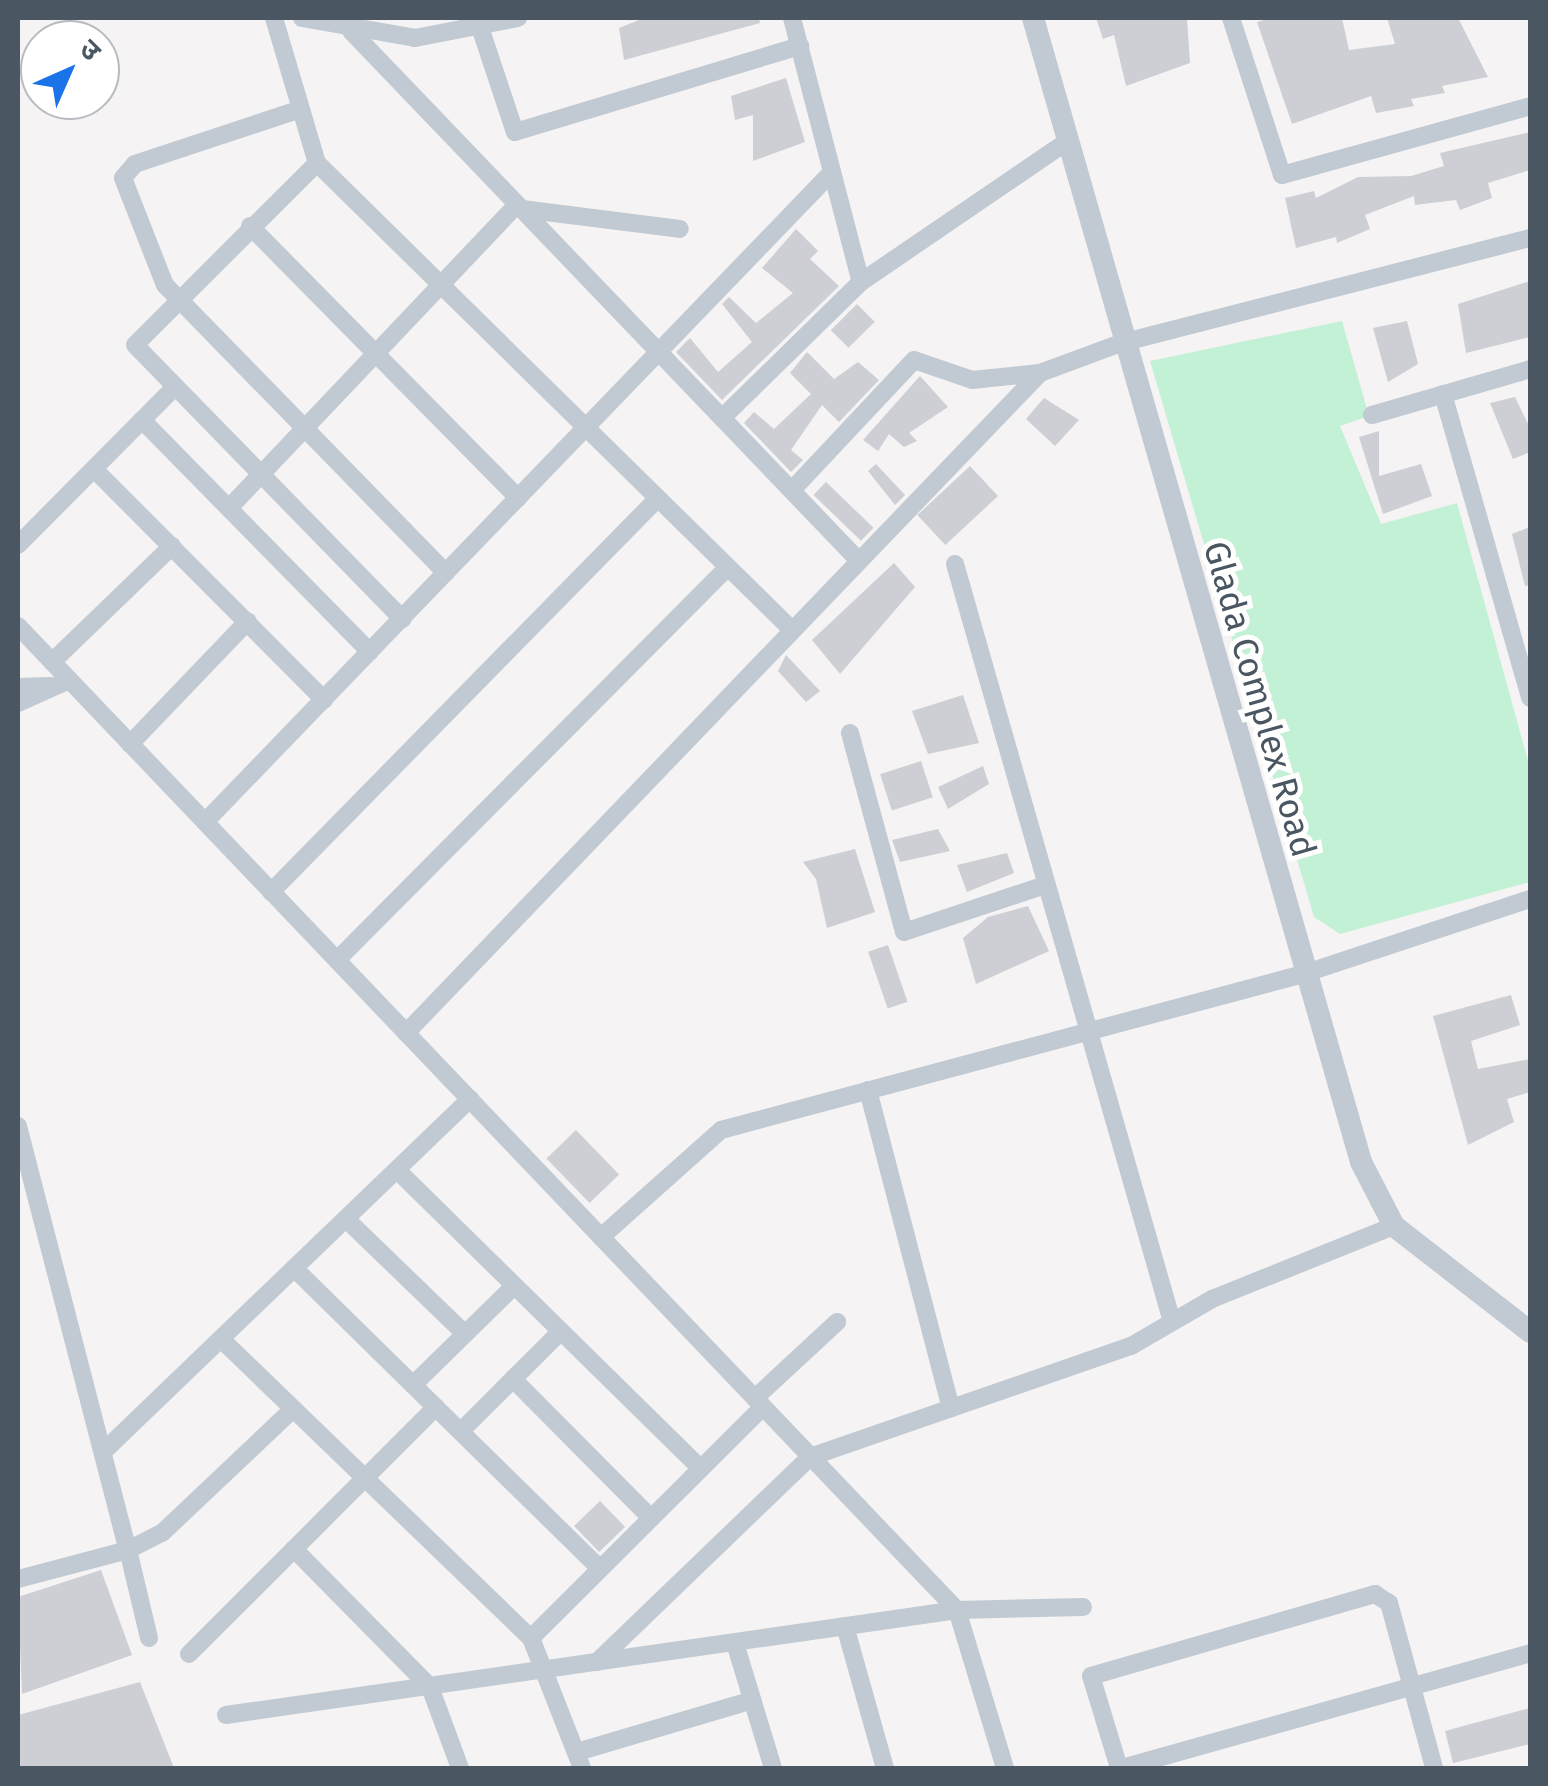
<!DOCTYPE html>
<meta charset="utf-8">
<style>
body{margin:0}
#map{position:relative;width:1548px;height:1786px;overflow:hidden;background:#f5f3f3;font-family:"Fira Sans","Noto Sans Devanagari",sans-serif}
div>[style]{position:absolute}
.green>*{inset:0;background:#c3f1d5}
.building>*{inset:0;background:#cdcfd5;transform-origin:0 0}
.minor>*{height:18px;margin:-9px;padding:0 9px;transform-origin:9px;border-radius:9px;background:#c1cad2}
.tertiary>*{height:22px;margin:-11px;padding:0 11px;transform-origin:11px;border-radius:11px;background:#c1cad2}
span{translate:-50% -50%;white-space:nowrap;text-align:center;line-height:1.15;-webkit-text-stroke:10px #fff;paint-order:stroke}
.street-label{font-size:35px;color:#4a5661}
.frame{position:absolute;inset:0;border:20px solid #4a5661;pointer-events:none}
.north{position:absolute;left:20px;top:20px;width:100px;height:100px;box-sizing:border-box;background:#fff;border:2px solid #b7bbc0;border-radius:50%;rotate:45deg;font-size:28px;font-weight:700;line-height:40px;text-align:center;color:#4a5661}
.north::after{content:'';display:block;margin:auto;width:35px;height:45px;background:#1a73e8;clip-path:polygon(50% 0,100% 100%,50% 72%,0 100%)}
</style>
<div id="map">
<div class="green">
<i style="clip-path:polygon(1342px 321px,1369px 416px,1340px 426px,1381px 524px,1457px 503px,1530px 768px,1530px 882px,1340px 934px,1314px 917px,1150px 361px)"></i>
</div>
<div class="building">
<i style="clip-path:polygon(644px 18px,759px 18px,760px 23px,624px 60px,619px 28px)"></i>
<i style="clip-path:polygon(1096px 18px,1187px 18px,1190px 63px,1126px 86px,1114px 35px,1103px 39px)"></i>
<i style="clip-path:polygon(1271px 18px,1342px 18px,1349px 50px,1395px 44px,1387px 18px,1458px 18px,1488px 77px,1442px 86px,1445px 93px,1411px 99px,1414px 106px,1376px 113px,1371px 96px,1292px 124px,1257px 22px)"></i>
<i style="clip-path:polygon(786px 78px,805px 142px,753px 161px,753px 115px,735px 120px,731px 96px)"></i>
<i style="clip-path:polygon(1530px 132px,1530px 170px,1488px 183px,1492px 198px,1460px 210px,1456px 200px,1415px 205px,1414px 196px,1365px 215px,1370px 229px,1337px 243px,1336px 237px,1296px 248px,1285px 198px,1314px 191px,1316px 198px,1358px 177px,1411px 176px,1444px 166px,1440px 153px)"></i>
<i style="clip-path:polygon(796px 229px,818px 251px,810px 259px,839px 286px,722px 400px,676px 352px,690px 338px,718px 372px,752px 342px,722px 304px,729px 297px,756px 323px,793px 293px,762px 268px)"></i>
<i style="clip-path:polygon(1530px 281px,1530px 337px,1466px 353px,1458px 304px)"></i>
<i style="left:857px;top:304px;width:25px;height:37px;rotate:45deg"></i>
<i style="clip-path:polygon(1407px 321px,1418px 364px,1388px 382px,1373px 328px)"></i>
<i style="clip-path:polygon(807px 352px,834px 379px,858px 362px,879px 380px,839px 422px,822px 405px,791px 450px,803px 460px,791px 472px,744px 423px,754px 412px,774px 429px,811px 394px,790px 373px)"></i>
<i style="clip-path:polygon(920px 376px,948px 407px,909px 433px,917px 441px,904px 447px,889px 434px,878px 451px,863px 440px)"></i>
<i style="clip-path:polygon(1515px 397px,1530px 428px,1530px 452px,1513px 459px,1490px 403px)"></i>
<i style="clip-path:polygon(1044px 398px,1079px 420px,1055px 446px,1026px 419px)"></i>
<i style="clip-path:polygon(1379px 431px,1379px 476px,1421px 464px,1432px 496px,1383px 514px,1359px 437px)"></i>
<i style="clip-path:polygon(876px 464px,905px 495px,895px 505px,868px 471px)"></i>
<i style="left:970px;top:466px;width:41px;height:72px;rotate:47deg"></i>
<i style="left:826px;top:482px;width:66px;height:18px;rotate:44deg"></i>
<i style="clip-path:polygon(1530px 527px,1530px 585px,1525px 586px,1512px 534px)"></i>
<i style="clip-path:polygon(894px 563px,915px 587px,840px 674px,812px 640px)"></i>
<i style="clip-path:polygon(786px 655px,820px 691px,806px 702px,778px 671px)"></i>
<i style="clip-path:polygon(963px 695px,979px 743px,928px 754px,912px 711px)"></i>
<i style="left:921px;top:761px;width:38px;height:43px;rotate:72deg"></i>
<i style="clip-path:polygon(983px 766px,989px 784px,948px 809px,938px 787px)"></i>
<i style="clip-path:polygon(938px 829px,950px 851px,900px 862px,892px 840px)"></i>
<i style="clip-path:polygon(855px 849px,875px 912px,827px 928px,816px 879px,803px 862px)"></i>
<i style="clip-path:polygon(1007px 853px,1014px 873px,967px 892px,957px 865px)"></i>
<i style="clip-path:polygon(1028px 906px,1049px 951px,976px 984px,963px 938px,988px 917px)"></i>
<i style="left:888px;top:945px;width:60px;height:21px;rotate:71deg"></i>
<i style="clip-path:polygon(1511px 995px,1520px 1025px,1471px 1041px,1478px 1069px,1530px 1059px,1530px 1092px,1507px 1099px,1514px 1122px,1468px 1145px,1433px 1016px)"></i>
<i style="left:576px;top:1130px;width:62px;height:41px;rotate:46deg"></i>
<i style="left:600px;top:1501px;width:36px;height:36px;rotate:46deg"></i>
<i style="clip-path:polygon(101px 1570px,132px 1655px,22px 1694px,18px 1597px)"></i>
<i style="clip-path:polygon(140px 1682px,174px 1768px,18px 1768px,18px 1715px)"></i>
<i style="clip-path:polygon(1530px 1708px,1530px 1744px,1453px 1763px,1445px 1731px)"></i>
</div>
<div class="minor">
<i style="left:274px;top:18px;width:151px;rotate:73.5deg"></i>
<i style="left:317px;top:163px;width:666px;rotate:44.51deg"></i>
<i style="left:302px;top:18px;width:115px;rotate:10deg"></i>
<i style="left:415px;top:38px;width:105px;rotate:-11deg"></i>
<i style="left:477px;top:18px;width:120px;rotate:71.6deg"></i>
<i style="left:515px;top:132px;width:298px;rotate:-16.8deg"></i>
<i style="left:792px;top:18px;width:273px;rotate:75.4deg"></i>
<i style="left:1231px;top:18px;width:165px;rotate:72deg"></i>
<i style="left:1282px;top:175px;width:257px;rotate:-15.5deg"></i>
<i style="left:351px;top:31px;width:734px;rotate:46.21deg"></i>
<i style="left:298px;top:110px;width:172px;rotate:161.7deg"></i>
<i style="left:135px;top:164px;width:18px;rotate:131deg"></i>
<i style="left:123px;top:178px;width:115px;rotate:68.6deg"></i>
<i style="left:165px;top:285px;width:402px;rotate:45.7deg"></i>
<i style="left:317px;top:163px;width:257px;rotate:135deg"></i>
<i style="left:135px;top:345px;width:383px;rotate:45.7deg"></i>
<i style="left:514px;top:208px;width:167px;rotate:7.2deg"></i>
<i style="left:250px;top:226px;width:382px;rotate:45.4deg"></i>
<i style="left:1443px;top:394px;width:316px;rotate:74deg"></i>
<i style="left:1372px;top:415px;width:165px;rotate:-16.2deg"></i>
<i style="left:722px;top:418px;width:194px;rotate:-44.4deg"></i>
<i style="left:861px;top:282px;width:250px;rotate:-34.3deg"></i>
<i style="left:142px;top:420px;width:325px;rotate:45.5deg"></i>
<i style="left:94px;top:469px;width:326px;rotate:45.1deg"></i>
<i style="left:792px;top:490px;width:178px;rotate:-46.8deg"></i>
<i style="left:914px;top:360px;width:61px;rotate:19deg"></i>
<i style="left:972px;top:380px;width:68px;rotate:-5.9deg"></i>
<i style="left:1040px;top:373px;width:86px;rotate:-20.3deg"></i>
<i style="left:1121px;top:343px;width:422px;rotate:-14.4deg"></i>
<i style="left:230px;top:507px;width:412px;rotate:-46.5deg"></i>
<i style="left:18px;top:545px;width:223px;rotate:-45.2deg"></i>
<i style="left:955px;top:564px;width:788px;rotate:74.02deg"></i>
<i style="left:18px;top:626px;width:1360px;rotate:46.34deg"></i>
<i style="left:957px;top:1610px;width:165px;rotate:73.1deg"></i>
<i style="left:52px;top:662px;width:167px;rotate:-44deg"></i>
<i style="left:18px;top:687px;width:32px;rotate:-2deg"></i>
<i style="left:18px;top:703px;width:56px;rotate:-24.3deg"></i>
<i style="left:850px;top:733px;width:206px;rotate:74.8deg"></i>
<i style="left:904px;top:932px;width:149px;rotate:-18.4deg"></i>
<i style="left:130px;top:744px;width:170px;rotate:-46.2deg"></i>
<i style="left:205px;top:822px;width:903px;rotate:-46.03deg"></i>
<i style="left:271px;top:892px;width:552px;rotate:-45.51deg"></i>
<i style="left:337px;top:960px;width:554px;rotate:-45.15deg"></i>
<i style="left:406px;top:1033px;width:915px;rotate:-46.15deg"></i>
<i style="left:868px;top:1090px;width:329px;rotate:75.4deg"></i>
<i style="left:18px;top:1126px;width:438px;rotate:75.5deg"></i>
<i style="left:128px;top:1550px;width:114px;rotate:165.2deg"></i>
<i style="left:397px;top:1170px;width:426px;rotate:44.5deg"></i>
<i style="left:346px;top:1219px;width:165px;rotate:44deg"></i>
<i style="left:601px;top:1237px;width:161px;rotate:-41.7deg"></i>
<i style="left:721px;top:1130px;width:603px;rotate:-15deg"></i>
<i style="left:1303px;top:974px;width:239px;rotate:-18.3deg"></i>
<i style="left:294px;top:1268px;width:429px;rotate:44.5deg"></i>
<i style="left:221px;top:1339px;width:431px;rotate:44deg"></i>
<i style="left:531px;top:1638px;width:140px;rotate:68.6deg"></i>
<i style="left:513px;top:1379px;width:196px;rotate:45.2deg"></i>
<i style="left:413px;top:1385px;width:141px;rotate:-44.4deg"></i>
<i style="left:755px;top:1398px;width:112px;rotate:-42.8deg"></i>
<i style="left:461px;top:1431px;width:141px;rotate:-45deg"></i>
<i style="left:104px;top:1451px;width:508px;rotate:-43.88deg"></i>
<i style="left:294px;top:1549px;width:194px;rotate:45.4deg"></i>
<i style="left:430px;top:1687px;width:86px;rotate:69.7deg"></i>
<i style="left:845px;top:1626px;width:148px;rotate:74.3deg"></i>
<i style="left:149px;top:1638px;width:90px;rotate:-103.4deg"></i>
<i style="left:128px;top:1550px;width:38px;rotate:-27deg"></i>
<i style="left:162px;top:1533px;width:180px;rotate:-43.4deg"></i>
<i style="left:531px;top:1638px;width:327px;rotate:-44.9deg"></i>
<i style="left:735px;top:1643px;width:131px;rotate:73.1deg"></i>
<i style="left:189px;top:1654px;width:349px;rotate:-45deg"></i>
<i style="left:597px;top:1662px;width:296px;rotate:-43.9deg"></i>
<i style="left:810px;top:1457px;width:340px;rotate:-19.1deg"></i>
<i style="left:1131px;top:1346px;width:94px;rotate:-30.1deg"></i>
<i style="left:1212px;top:1299px;width:196px;rotate:-21.9deg"></i>
<i style="left:226px;top:1715px;width:739px;rotate:-8.17deg"></i>
<i style="left:957px;top:1610px;width:126px;rotate:-1.4deg"></i>
<i style="left:577px;top:1752px;width:183px;rotate:-16.5deg"></i>
<i style="left:1119px;top:1768px;width:96px;rotate:-106.9deg"></i>
<i style="left:1091px;top:1676px;width:296px;rotate:-16.1deg"></i>
<i style="left:1375px;top:1594px;width:17px;rotate:33deg"></i>
<i style="left:1389px;top:1603px;width:171px;rotate:74.7deg"></i>
<i style="left:1122px;top:1768px;width:424px;rotate:-15.7deg"></i>
</div>
<div class="tertiary">
<i style="left:1033px;top:18px;width:1190px;rotate:74deg"></i>
<i style="left:1361px;top:1162px;width:72px;rotate:62.7deg"></i>
<i style="left:1394px;top:1226px;width:172px;rotate:37.9deg"></i>
</div>
<div class="street-label">
<span style="left:1260px;top:699px;rotate:74deg">Glada Complex Road</span>
</div>
<div class="frame"></div>
<div class="north">उ</div>
</div>
